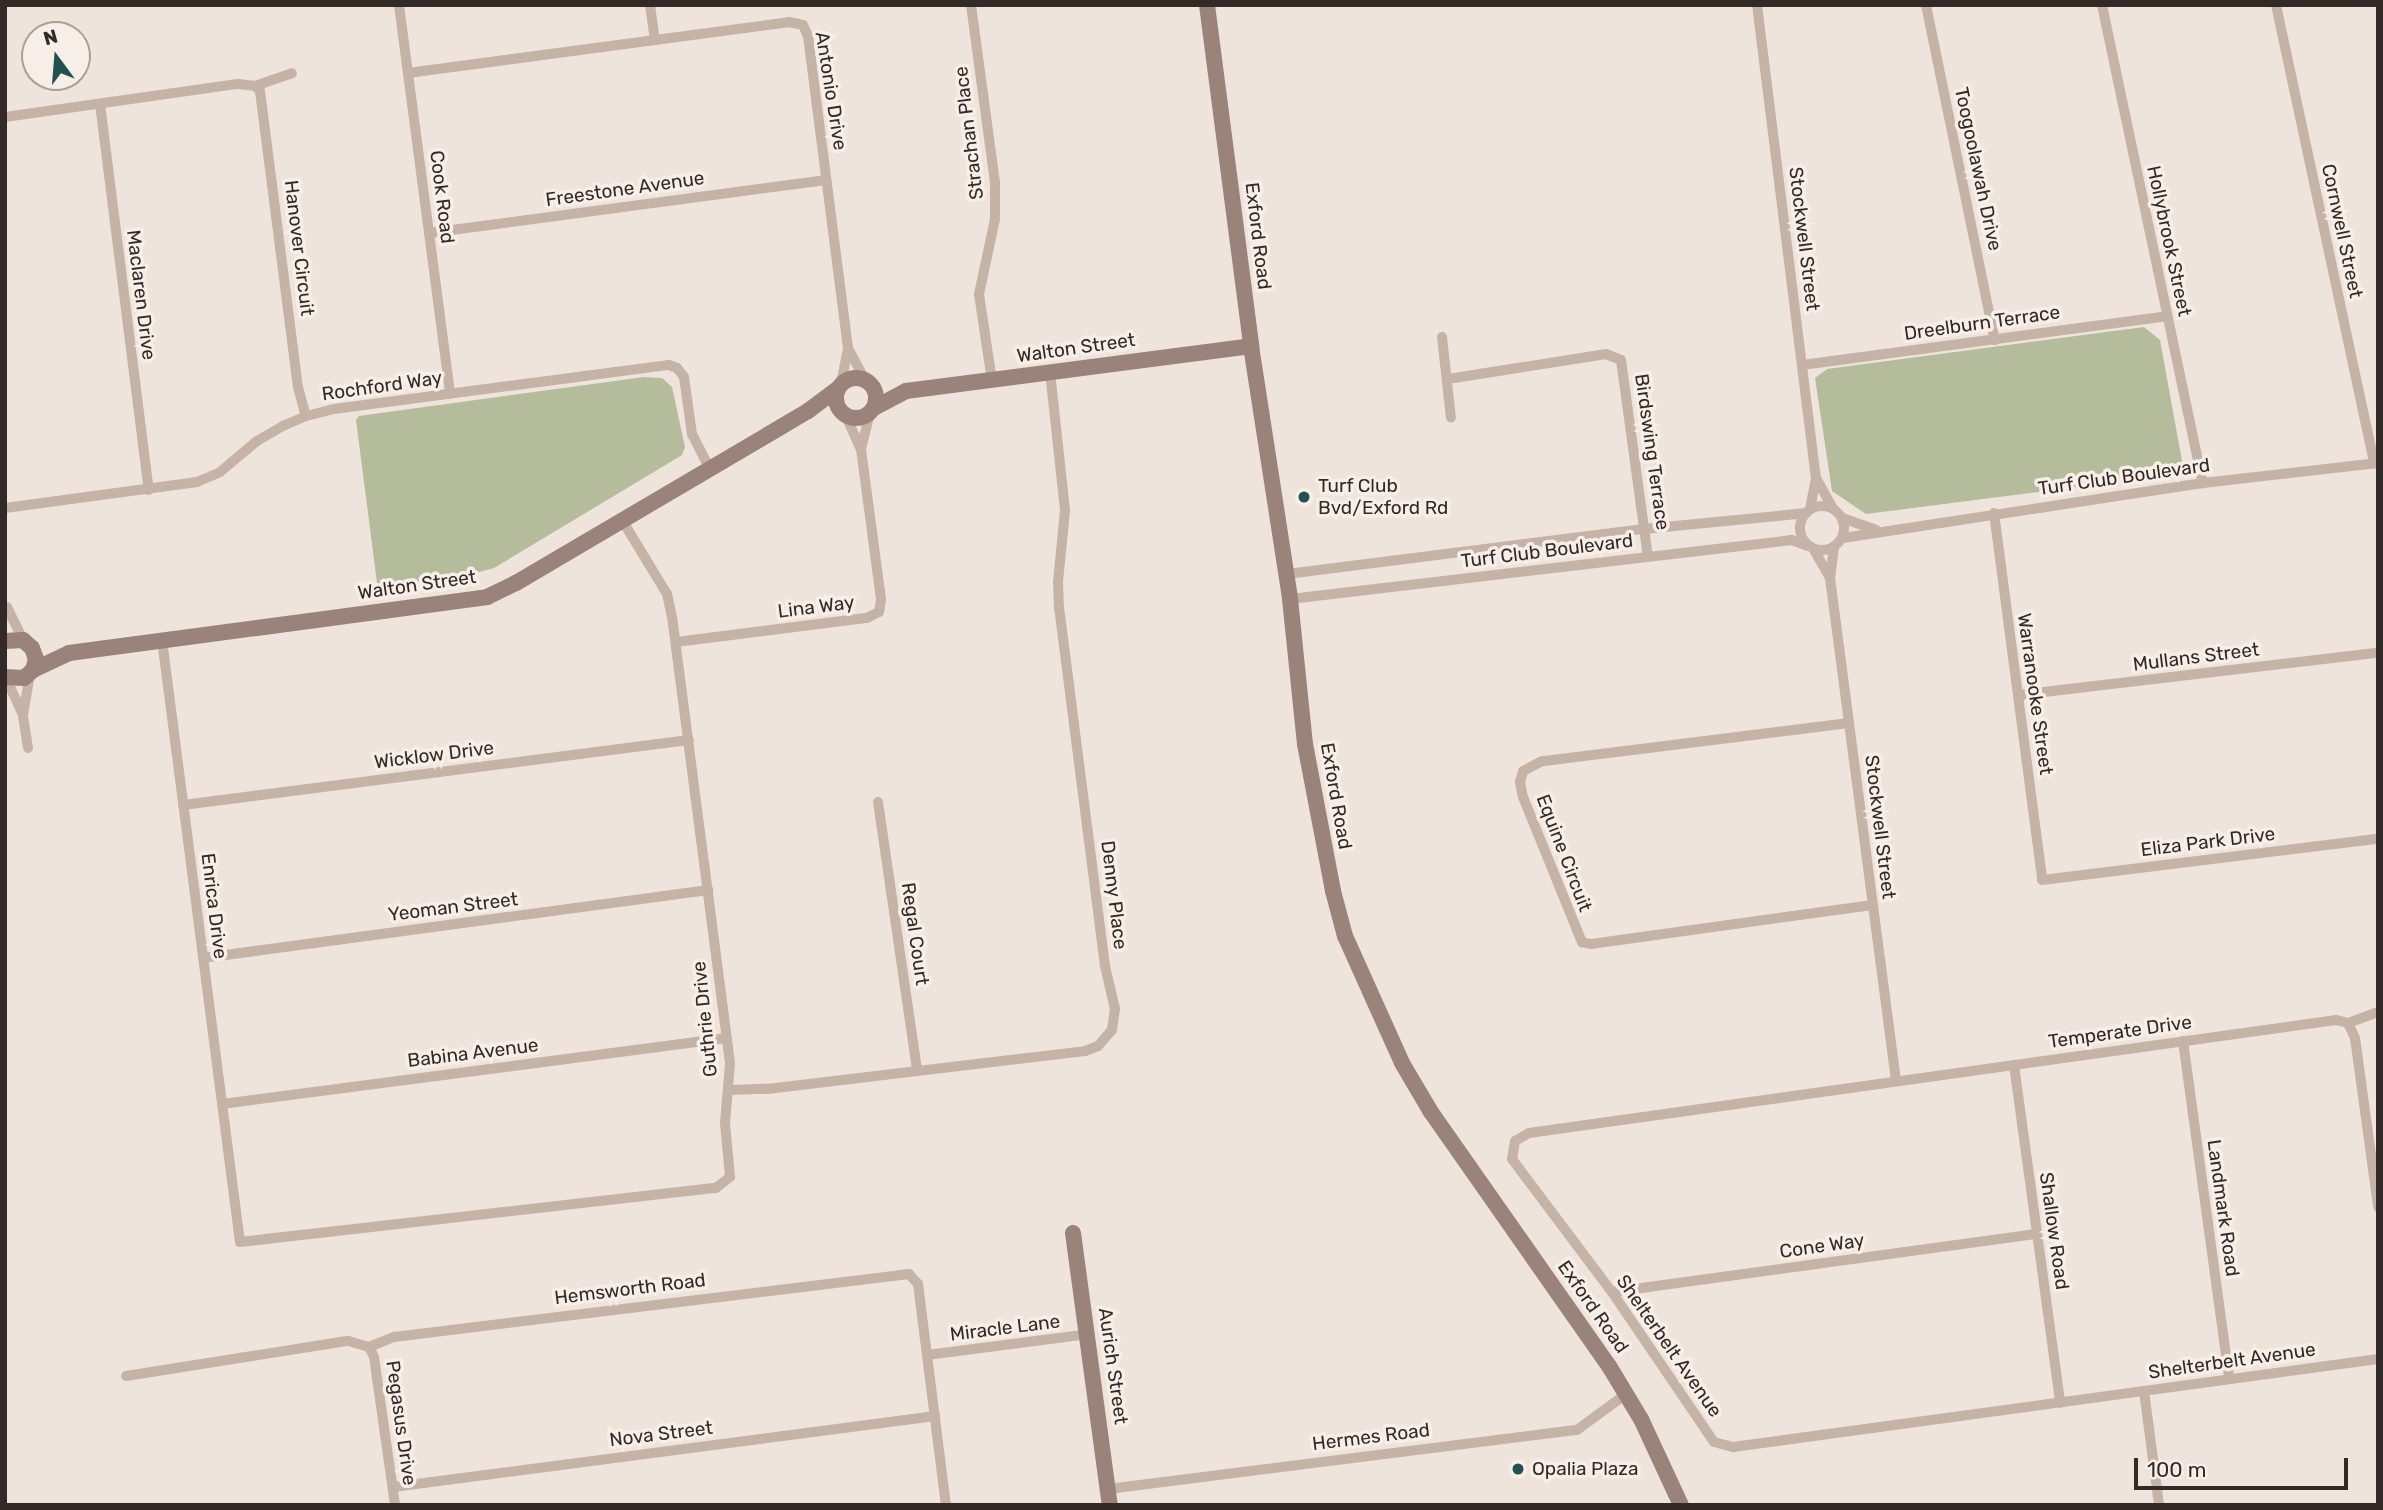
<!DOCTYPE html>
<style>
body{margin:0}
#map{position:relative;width:2383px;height:1510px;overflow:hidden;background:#efe4db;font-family:Rubik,sans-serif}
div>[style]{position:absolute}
.green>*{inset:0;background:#b4bc9c}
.street>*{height:10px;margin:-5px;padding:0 5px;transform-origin:5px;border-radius:5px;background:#c6b3a8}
.street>.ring{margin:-5px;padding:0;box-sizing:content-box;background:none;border:10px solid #c6b3a8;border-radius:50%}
.secondary>*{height:16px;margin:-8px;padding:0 8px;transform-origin:8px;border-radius:8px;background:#99837a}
.secondary>.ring{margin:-8px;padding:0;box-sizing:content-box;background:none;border:16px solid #99837a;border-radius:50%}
.dots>*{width:19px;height:19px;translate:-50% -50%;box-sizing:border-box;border:4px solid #f7eee7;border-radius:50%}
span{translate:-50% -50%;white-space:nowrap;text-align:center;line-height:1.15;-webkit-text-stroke:7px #f7eee7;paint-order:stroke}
.street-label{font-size:19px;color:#332a27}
.poi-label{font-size:19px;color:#332a27}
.left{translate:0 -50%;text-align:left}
.frame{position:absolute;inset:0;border:7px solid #332a27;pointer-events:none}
.north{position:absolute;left:21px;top:21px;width:70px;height:70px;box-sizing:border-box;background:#f7eee7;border:2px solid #a9a09a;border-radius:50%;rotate:344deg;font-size:19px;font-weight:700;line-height:28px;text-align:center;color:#332a27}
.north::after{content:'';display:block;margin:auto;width:24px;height:32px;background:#215150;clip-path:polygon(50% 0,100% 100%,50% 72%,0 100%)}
.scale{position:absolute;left:2134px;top:1458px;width:214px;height:32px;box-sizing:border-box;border:4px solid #332a27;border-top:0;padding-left:9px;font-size:21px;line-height:24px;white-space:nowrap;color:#332a27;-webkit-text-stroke:5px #f7eee7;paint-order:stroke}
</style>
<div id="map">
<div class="green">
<i style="clip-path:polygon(2144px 327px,2160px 340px,2182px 461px,2178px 474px,1866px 514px,1832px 491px,1815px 378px,1827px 369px)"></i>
<i style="clip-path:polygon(644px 377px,662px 378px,672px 387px,685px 447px,682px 455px,494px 568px,461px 577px,382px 587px,377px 583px,356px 420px,359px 416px)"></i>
</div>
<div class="street">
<i style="left:399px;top:5px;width:392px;rotate:82.5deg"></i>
<i style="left:650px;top:5px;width:35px;rotate:82deg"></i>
<i style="left:971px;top:5px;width:179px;rotate:82.3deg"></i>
<i style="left:995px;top:182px;width:37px;rotate:90deg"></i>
<i style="left:995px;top:219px;width:77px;rotate:102deg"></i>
<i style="left:979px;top:294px;width:88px;rotate:81.5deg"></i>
<i style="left:1757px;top:5px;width:477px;rotate:82.9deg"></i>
<i style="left:1816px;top:478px;width:32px;rotate:101deg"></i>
<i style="left:1926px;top:5px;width:342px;rotate:78.4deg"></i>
<i style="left:2102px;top:5px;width:489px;rotate:78.1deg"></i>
<i style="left:2276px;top:5px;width:469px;rotate:77.9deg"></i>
<i style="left:408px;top:73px;width:384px;rotate:-7.6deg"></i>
<i style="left:789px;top:22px;width:14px;rotate:12deg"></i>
<i style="left:803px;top:25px;width:12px;rotate:66deg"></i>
<i style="left:808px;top:36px;width:315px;rotate:82.7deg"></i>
<i style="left:848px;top:348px;width:36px;rotate:101deg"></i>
<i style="left:255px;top:86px;width:39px;rotate:-19deg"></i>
<i style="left:100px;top:104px;width:389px;rotate:82.8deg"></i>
<i style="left:5px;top:117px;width:235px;rotate:-8.1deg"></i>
<i style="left:238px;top:84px;width:17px;rotate:7deg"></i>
<i style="left:255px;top:86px;width:7px;rotate:45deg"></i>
<i style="left:260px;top:91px;width:298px;rotate:82.7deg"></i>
<i style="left:298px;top:387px;width:30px;rotate:75deg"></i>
<i style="left:429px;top:233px;width:401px;rotate:-7.6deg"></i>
<i style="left:1442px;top:337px;width:81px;rotate:83.7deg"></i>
<i style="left:848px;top:348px;width:36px;rotate:62deg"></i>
<i style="left:1802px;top:365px;width:368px;rotate:-7.6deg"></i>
<i style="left:1448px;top:379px;width:160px;rotate:-9deg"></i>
<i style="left:1606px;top:354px;width:16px;rotate:22deg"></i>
<i style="left:1621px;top:360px;width:198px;rotate:82.2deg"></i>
<i style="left:846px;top:416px;width:36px;rotate:66deg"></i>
<i style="left:1816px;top:478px;width:35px;rotate:61deg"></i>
<i class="ring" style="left:1800px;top:506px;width:34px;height:34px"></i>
<i style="left:5px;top:508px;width:194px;rotate:-7.7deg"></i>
<i style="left:197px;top:482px;width:25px;rotate:-23deg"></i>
<i style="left:220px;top:472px;width:48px;rotate:-40deg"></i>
<i style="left:257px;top:441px;width:32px;rotate:-30deg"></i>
<i style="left:285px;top:425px;width:23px;rotate:-23deg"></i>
<i style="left:306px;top:416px;width:29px;rotate:-14deg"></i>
<i style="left:334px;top:409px;width:338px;rotate:-7.5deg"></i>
<i style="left:669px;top:365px;width:9px;rotate:21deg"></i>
<i style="left:677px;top:368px;width:11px;rotate:52deg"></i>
<i style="left:684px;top:377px;width:58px;rotate:82deg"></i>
<i style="left:692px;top:434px;width:38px;rotate:63deg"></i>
<i style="left:1994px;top:513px;width:370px;rotate:82.5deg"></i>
<i style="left:2042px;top:880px;width:338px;rotate:-7deg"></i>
<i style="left:1842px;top:518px;width:36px;rotate:19deg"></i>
<i style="left:1843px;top:538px;width:364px;rotate:-8.7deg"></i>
<i style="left:2203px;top:483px;width:176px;rotate:-6.5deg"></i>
<i style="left:1834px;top:547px;width:31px;rotate:97deg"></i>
<i style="left:1830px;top:578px;width:507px;rotate:82.52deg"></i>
<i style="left:1814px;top:550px;width:32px;rotate:60deg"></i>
<i style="left:1287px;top:574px;width:360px;rotate:-7.2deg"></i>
<i style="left:1644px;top:529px;width:163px;rotate:-5.6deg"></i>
<i style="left:1290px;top:599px;width:505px;rotate:-6.7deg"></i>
<i style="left:1792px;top:540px;width:17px;rotate:21deg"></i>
<i style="left:7px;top:607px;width:37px;rotate:64deg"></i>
<i style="left:162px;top:640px;width:607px;rotate:82.62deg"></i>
<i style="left:240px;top:1242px;width:479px;rotate:-6.5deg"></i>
<i style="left:716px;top:1188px;width:18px;rotate:-38deg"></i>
<i style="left:730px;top:1177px;width:54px;rotate:-95.3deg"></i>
<i style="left:725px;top:1123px;width:60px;rotate:-85.2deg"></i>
<i style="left:730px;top:1063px;width:445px;rotate:-97.4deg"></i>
<i style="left:673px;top:622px;width:29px;rotate:-102deg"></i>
<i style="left:667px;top:594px;width:87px;rotate:-121.3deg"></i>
<i style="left:676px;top:642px;width:193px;rotate:-7.2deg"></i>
<i style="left:867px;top:618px;width:13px;rotate:-27deg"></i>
<i style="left:879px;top:612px;width:13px;rotate:-81deg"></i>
<i style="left:881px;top:599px;width:151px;rotate:-97.6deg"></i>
<i style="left:861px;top:449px;width:37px;rotate:-76deg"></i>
<i style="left:6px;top:678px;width:41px;rotate:65.3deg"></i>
<i style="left:2018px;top:695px;width:362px;rotate:-6.7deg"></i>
<i style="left:1849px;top:723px;width:309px;rotate:172.9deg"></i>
<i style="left:1542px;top:761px;width:21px;rotate:152deg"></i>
<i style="left:1523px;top:771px;width:11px;rotate:105deg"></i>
<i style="left:1520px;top:782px;width:15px;rotate:79deg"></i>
<i style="left:1523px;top:797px;width:157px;rotate:67.9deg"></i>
<i style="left:1582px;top:942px;width:9px;rotate:13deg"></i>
<i style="left:1591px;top:944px;width:284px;rotate:-7.9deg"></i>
<i style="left:28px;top:748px;width:33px;rotate:-99deg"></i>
<i style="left:23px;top:715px;width:42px;rotate:-80.3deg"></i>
<i style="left:878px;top:802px;width:271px;rotate:81.7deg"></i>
<i style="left:183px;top:805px;width:510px;rotate:-7.32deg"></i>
<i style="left:203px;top:958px;width:510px;rotate:-7.67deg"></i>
<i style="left:2348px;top:1023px;width:12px;rotate:-166deg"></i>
<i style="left:2336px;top:1020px;width:815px;rotate:172.03deg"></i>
<i style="left:1529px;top:1133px;width:16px;rotate:150deg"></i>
<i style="left:1515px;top:1141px;width:18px;rotate:99deg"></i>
<i style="left:1512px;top:1159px;width:166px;rotate:53.1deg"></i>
<i style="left:1612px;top:1292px;width:181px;rotate:55.8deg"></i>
<i style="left:1714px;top:1442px;width:20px;rotate:15deg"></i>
<i style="left:1733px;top:1447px;width:651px;rotate:-7.77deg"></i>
<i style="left:2348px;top:1023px;width:17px;rotate:65deg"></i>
<i style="left:2355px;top:1038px;width:171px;rotate:82.2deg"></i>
<i style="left:2348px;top:1023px;width:32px;rotate:-20deg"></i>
<i style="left:2183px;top:1041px;width:341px;rotate:82.2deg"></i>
<i style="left:2014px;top:1065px;width:341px;rotate:82.2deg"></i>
<i style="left:729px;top:1090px;width:38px;rotate:-2deg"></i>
<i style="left:767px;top:1089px;width:320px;rotate:-6.8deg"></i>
<i style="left:1085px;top:1051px;width:14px;rotate:-21deg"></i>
<i style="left:1098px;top:1046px;width:21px;rotate:-49deg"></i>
<i style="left:1112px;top:1030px;width:21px;rotate:-82deg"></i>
<i style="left:1115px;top:1009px;width:44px;rotate:-103.1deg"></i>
<i style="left:1105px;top:966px;width:360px;rotate:-97.3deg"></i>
<i style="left:1059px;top:609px;width:27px;rotate:-92deg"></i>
<i style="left:1058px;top:582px;width:72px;rotate:-84.4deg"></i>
<i style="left:1065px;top:510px;width:138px;rotate:-96.2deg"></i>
<i style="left:222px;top:1104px;width:509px;rotate:-7.45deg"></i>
<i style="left:1612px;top:1292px;width:429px;rotate:-7.8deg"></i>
<i style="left:369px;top:1347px;width:11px;rotate:63deg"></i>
<i style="left:374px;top:1357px;width:149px;rotate:81.9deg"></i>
<i style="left:927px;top:1355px;width:162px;rotate:-7.4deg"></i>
<i style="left:126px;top:1376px;width:225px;rotate:-9deg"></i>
<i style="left:348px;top:1341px;width:22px;rotate:16deg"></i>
<i style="left:369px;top:1347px;width:27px;rotate:-22deg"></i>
<i style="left:394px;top:1337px;width:519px;rotate:-6.97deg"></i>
<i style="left:909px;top:1274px;width:13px;rotate:48deg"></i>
<i style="left:918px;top:1284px;width:223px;rotate:82.8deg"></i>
<i style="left:2144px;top:1391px;width:115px;rotate:82.5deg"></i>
<i style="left:393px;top:1487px;width:547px;rotate:-7.46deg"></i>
<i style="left:1108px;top:1489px;width:473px;rotate:-7.2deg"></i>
<i style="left:1577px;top:1430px;width:61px;rotate:-36.3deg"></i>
</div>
<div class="secondary">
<i style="left:1207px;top:5px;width:344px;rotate:82.6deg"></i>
<i style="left:1251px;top:346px;width:256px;rotate:81.2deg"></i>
<i style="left:1290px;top:599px;width:146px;rotate:84.1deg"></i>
<i style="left:1305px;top:744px;width:150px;rotate:79.2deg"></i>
<i style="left:1333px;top:891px;width:47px;rotate:75.1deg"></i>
<i style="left:1345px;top:936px;width:139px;rotate:65.8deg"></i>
<i style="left:1402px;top:1063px;width:57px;rotate:59.4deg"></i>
<i style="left:1431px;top:1112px;width:310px;rotate:55deg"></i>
<i style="left:1609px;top:1366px;width:62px;rotate:58.9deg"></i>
<i style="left:1641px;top:1419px;width:95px;rotate:65.1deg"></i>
<i class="ring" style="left:836px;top:378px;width:24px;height:24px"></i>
<i style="left:874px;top:408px;width:36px;rotate:-28deg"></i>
<i style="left:906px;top:391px;width:348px;rotate:-7.4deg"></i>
<i style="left:5px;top:641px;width:18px;rotate:-3deg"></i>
<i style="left:23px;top:640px;width:12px;rotate:42deg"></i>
<i style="left:32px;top:648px;width:12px;rotate:70deg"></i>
<i style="left:36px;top:659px;width:11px;rotate:105deg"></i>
<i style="left:33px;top:670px;width:12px;rotate:138deg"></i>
<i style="left:24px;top:678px;width:19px;rotate:-177deg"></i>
<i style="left:33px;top:670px;width:40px;rotate:-25deg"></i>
<i style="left:69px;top:653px;width:422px;rotate:-7.6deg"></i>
<i style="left:487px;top:597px;width:32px;rotate:-26deg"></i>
<i style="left:516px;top:583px;width:339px;rotate:-30.5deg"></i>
<i style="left:808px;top:411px;width:36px;rotate:-37deg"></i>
<i style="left:1073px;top:1233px;width:275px;rotate:82.3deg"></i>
</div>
<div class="dots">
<i style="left:1304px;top:497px;background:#215150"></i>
<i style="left:1518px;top:1469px;background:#215150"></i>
</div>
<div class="street-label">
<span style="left:831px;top:91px;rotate:81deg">Antonio Drive</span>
<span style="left:969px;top:133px;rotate:-97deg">Strachan Place</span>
<span style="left:1978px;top:169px;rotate:78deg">Toogoolawah Drive</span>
<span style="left:625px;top:189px;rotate:-8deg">Freestone Avenue</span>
<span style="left:442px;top:197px;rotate:83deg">Cook Road</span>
<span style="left:2342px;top:231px;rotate:78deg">Cornwell Street</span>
<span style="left:1258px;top:236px;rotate:83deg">Exford Road</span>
<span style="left:1804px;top:239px;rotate:83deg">Stockwell Street</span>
<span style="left:2169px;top:241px;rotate:78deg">Hollybrook Street</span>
<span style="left:299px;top:248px;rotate:83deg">Hanover Circuit</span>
<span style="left:141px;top:295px;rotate:83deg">Maclaren Drive</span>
<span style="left:1982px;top:323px;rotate:-8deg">Dreelburn Terrace</span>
<span style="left:1076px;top:348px;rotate:-8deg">Walton Street</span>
<span style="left:382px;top:386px;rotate:-8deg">Rochford Way</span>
<span style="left:1652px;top:452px;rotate:82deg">Birdswing Terrace</span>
<span style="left:2124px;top:477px;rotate:-8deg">Turf Club Boulevard</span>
<span style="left:1547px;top:551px;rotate:-7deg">Turf Club Boulevard</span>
<span style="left:417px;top:585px;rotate:-8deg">Walton Street</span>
<span style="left:816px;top:607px;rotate:-7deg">Lina Way</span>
<span style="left:2196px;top:657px;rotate:-7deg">Mullans Street</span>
<span style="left:2035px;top:694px;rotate:82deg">Warranooke Street</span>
<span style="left:434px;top:755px;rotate:-7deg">Wicklow Drive</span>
<span style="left:1336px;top:796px;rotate:80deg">Exford Road</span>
<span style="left:1880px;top:827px;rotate:83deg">Stockwell Street</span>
<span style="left:2208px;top:842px;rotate:-7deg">Eliza Park Drive</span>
<span style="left:1564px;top:853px;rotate:69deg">Equine Circuit</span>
<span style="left:1114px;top:895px;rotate:83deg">Denny Place</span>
<span style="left:214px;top:906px;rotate:83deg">Enrica Drive</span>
<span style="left:453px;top:907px;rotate:-7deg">Yeoman Street</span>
<span style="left:915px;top:934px;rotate:82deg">Regal Court</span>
<span style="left:705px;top:1019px;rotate:-96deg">Guthrie Drive</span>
<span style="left:2120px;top:1032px;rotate:-8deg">Temperate Drive</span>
<span style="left:473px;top:1053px;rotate:-7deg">Babina Avenue</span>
<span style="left:2223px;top:1208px;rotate:82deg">Landmark Road</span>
<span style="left:2054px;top:1231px;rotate:82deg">Shallow Road</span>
<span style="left:1822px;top:1246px;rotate:-8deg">Cone Way</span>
<span style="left:630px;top:1289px;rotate:-7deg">Hemsworth Road</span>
<span style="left:1593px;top:1307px;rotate:55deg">Exford Road</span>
<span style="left:1005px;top:1328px;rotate:-7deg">Miracle Lane</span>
<span style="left:1669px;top:1346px;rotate:55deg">Shelterbelt Avenue</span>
<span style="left:2232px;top:1361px;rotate:-8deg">Shelterbelt Avenue</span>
<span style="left:1113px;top:1366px;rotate:82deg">Aurich Street</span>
<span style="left:401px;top:1423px;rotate:82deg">Pegasus Drive</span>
<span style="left:661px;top:1434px;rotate:-7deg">Nova Street</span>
<span style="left:1371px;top:1437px;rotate:-7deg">Hermes Road</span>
</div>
<div class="poi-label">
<span class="left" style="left:1318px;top:497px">Turf Club<br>Bvd/Exford Rd</span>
<span class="left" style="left:1532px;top:1469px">Opalia Plaza</span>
</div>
<div class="frame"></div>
<div class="north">N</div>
<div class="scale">100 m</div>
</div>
